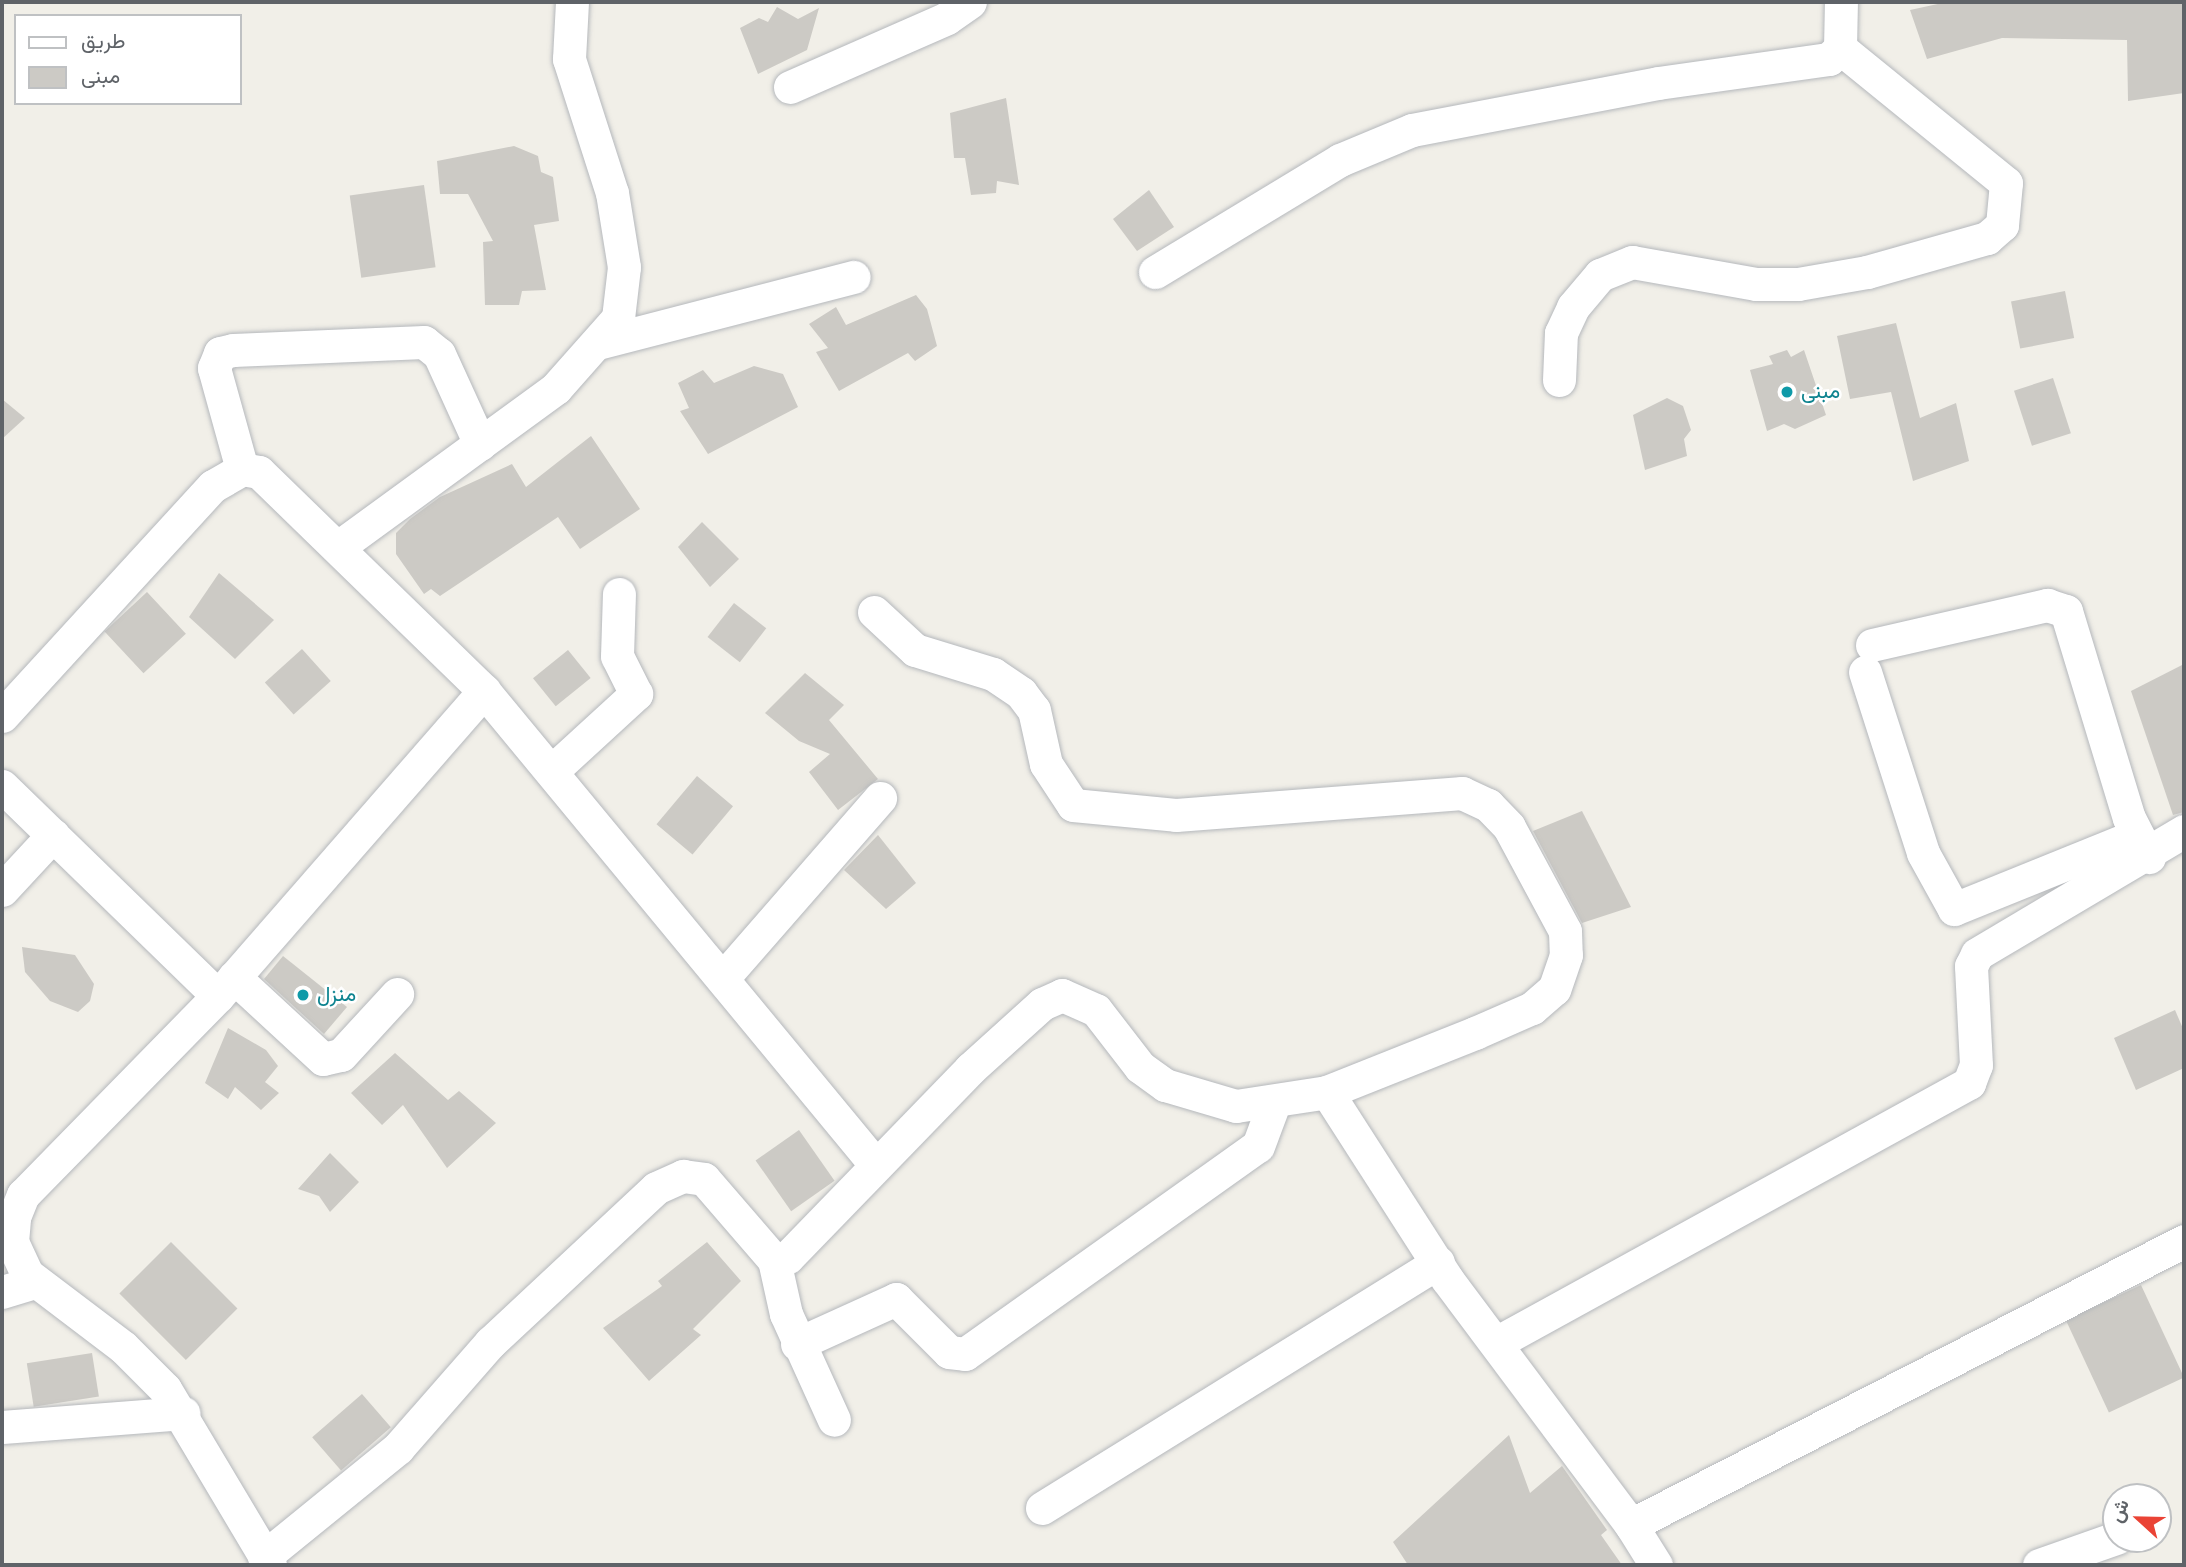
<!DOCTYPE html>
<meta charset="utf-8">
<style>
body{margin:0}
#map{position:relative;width:2186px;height:1567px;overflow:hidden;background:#f1efe8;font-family:"Varela Round",Vazirmatn,sans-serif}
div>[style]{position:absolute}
.building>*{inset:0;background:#cccac5;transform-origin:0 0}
.roads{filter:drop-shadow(0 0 2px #b5b8bc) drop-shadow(0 0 2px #b5b8bc)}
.minor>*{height:33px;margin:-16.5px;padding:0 16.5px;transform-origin:16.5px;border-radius:16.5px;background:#fff}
.dots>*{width:19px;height:19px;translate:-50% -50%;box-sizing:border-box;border:4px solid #fff;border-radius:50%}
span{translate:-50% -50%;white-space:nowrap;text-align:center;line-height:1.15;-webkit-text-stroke:5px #fff;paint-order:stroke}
.culture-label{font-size:21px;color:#0d838f}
.left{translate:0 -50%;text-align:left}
.frame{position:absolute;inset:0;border:4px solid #5f6368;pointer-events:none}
.legend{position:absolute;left:14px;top:14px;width:228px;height:91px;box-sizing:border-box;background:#fff;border:2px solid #bfc1c3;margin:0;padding:9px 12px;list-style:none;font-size:21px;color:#5f6368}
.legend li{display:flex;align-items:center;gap:14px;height:35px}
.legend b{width:35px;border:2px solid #bfc1c3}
.north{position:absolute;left:2102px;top:1483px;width:70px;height:70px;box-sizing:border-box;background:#fff;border:2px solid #bfc1c3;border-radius:50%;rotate:292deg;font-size:19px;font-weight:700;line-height:28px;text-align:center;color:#5f6368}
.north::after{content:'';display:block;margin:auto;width:24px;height:32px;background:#ea4335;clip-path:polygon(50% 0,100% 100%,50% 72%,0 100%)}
</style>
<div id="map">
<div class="building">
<i style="clip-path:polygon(1947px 2px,2184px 2px,2184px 93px,2128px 101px,2127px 40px,2002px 38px,1927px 59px,1910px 10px)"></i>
<i style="clip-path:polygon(777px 7px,798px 19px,819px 8px,807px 50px,758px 74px,740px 28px,759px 18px,768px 22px)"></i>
<i style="clip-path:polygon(1006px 98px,1019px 185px,997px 181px,996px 193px,971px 195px,965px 158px,954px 158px,950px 113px)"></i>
<i style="clip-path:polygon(514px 146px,538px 156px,541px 172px,553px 177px,559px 221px,534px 225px,546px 290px,522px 291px,519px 305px,485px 305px,483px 242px,493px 241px,468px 194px,440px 194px,437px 161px)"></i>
<i style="left:424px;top:185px;width:83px;height:75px;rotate:82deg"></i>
<i style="clip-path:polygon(1149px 190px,1174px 227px,1137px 251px,1113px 219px)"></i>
<i style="left:2065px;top:291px;width:48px;height:55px;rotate:79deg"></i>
<i style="clip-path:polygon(916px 295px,927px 309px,937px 346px,915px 361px,908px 353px,839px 391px,816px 352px,828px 348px,809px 324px,836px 307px,846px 325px)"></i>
<i style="clip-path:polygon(1896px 323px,1920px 418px,1956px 403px,1969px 461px,1913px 481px,1891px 392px,1850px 399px,1837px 336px)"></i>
<i style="clip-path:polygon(1787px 350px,1791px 357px,1804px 350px,1826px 415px,1795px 429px,1784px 424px,1767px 431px,1750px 370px,1773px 364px,1769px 356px)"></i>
<i style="clip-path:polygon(754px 366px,783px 374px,798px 407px,708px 454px,680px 411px,689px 408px,678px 383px,703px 370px,714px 383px)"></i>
<i style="left:2053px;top:378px;width:58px;height:41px;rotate:72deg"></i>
<i style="clip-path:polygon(1667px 398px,1683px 406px,1691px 430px,1684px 439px,1687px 456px,1645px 470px,1633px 415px)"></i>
<i style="clip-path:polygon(2px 399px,25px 418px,2px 439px)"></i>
<i style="clip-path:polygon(591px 436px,640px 509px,580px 549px,558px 517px,440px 596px,431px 589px,424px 594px,396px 554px,396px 533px,410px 519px,440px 497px,512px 464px,526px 487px)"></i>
<i style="clip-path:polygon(702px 522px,739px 559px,710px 587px,678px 547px)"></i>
<i style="clip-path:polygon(219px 573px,274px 620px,235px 659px,189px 617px)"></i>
<i style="left:147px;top:592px;width:57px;height:58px;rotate:47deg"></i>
<i style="left:734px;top:603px;width:41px;height:43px;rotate:38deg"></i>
<i style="left:302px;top:649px;width:43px;height:50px;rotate:48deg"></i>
<i style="left:568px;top:650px;width:36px;height:45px;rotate:51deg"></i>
<i style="clip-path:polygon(2184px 664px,2184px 812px,2173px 815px,2131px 691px)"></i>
<i style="clip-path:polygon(805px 673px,844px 705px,829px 720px,878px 779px,838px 810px,809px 772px,830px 754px,799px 741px,765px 713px)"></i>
<i style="left:697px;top:776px;width:47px;height:63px;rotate:40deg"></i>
<i style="clip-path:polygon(1582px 811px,1631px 907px,1582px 923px,1533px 831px)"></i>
<i style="clip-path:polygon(878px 835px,916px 883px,886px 909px,844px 870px)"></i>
<i style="clip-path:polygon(22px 947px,75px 955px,94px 984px,90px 1001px,78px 1012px,50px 1001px,25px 972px)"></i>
<i style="clip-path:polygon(283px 956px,347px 1007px,324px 1034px,264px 979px)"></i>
<i style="clip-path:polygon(2175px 1010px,2184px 1031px,2184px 1068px,2136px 1090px,2114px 1038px)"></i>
<i style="clip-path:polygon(228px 1028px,266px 1050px,278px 1066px,265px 1082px,279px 1093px,261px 1110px,235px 1087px,228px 1099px,205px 1083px)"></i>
<i style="clip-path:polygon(395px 1053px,448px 1100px,459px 1091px,496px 1123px,447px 1168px,403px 1105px,382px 1125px,351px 1093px)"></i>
<i style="left:799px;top:1130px;width:62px;height:53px;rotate:55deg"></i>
<i style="clip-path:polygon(330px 1153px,359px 1182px,330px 1212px,319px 1196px,298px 1189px)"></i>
<i style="left:171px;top:1242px;width:94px;height:73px;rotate:45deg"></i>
<i style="clip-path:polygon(707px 1242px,741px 1281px,693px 1329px,701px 1335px,649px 1381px,603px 1328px,662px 1286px,658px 1281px)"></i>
<i style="left:2141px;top:1285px;width:102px;height:83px;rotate:65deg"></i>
<i style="left:92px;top:1353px;width:44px;height:66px;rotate:81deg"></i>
<i style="left:362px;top:1394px;width:44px;height:66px;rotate:49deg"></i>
<i style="clip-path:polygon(1509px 1435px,1530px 1493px,1562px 1466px,1607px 1530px,1601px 1535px,1622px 1565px,1408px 1565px,1393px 1542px)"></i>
</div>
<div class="roads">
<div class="minor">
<i style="left:790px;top:87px;width:171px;rotate:-23.7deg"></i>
<i style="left:947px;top:18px;width:28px;rotate:-35deg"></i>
<i style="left:1155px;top:272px;width:216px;rotate:-31.2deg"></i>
<i style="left:1340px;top:160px;width:78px;rotate:-22.6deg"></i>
<i style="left:1412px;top:130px;width:250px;rotate:-10.8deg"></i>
<i style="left:1658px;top:83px;width:173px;rotate:-8deg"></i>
<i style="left:1829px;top:59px;width:16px;rotate:-45deg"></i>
<i style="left:1840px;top:48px;width:46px;rotate:-88.8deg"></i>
<i style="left:598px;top:343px;width:264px;rotate:-14.5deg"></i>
<i style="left:1559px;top:380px;width:47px;rotate:-87.6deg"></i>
<i style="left:1561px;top:333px;width:29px;rotate:-65deg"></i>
<i style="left:1573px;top:307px;width:42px;rotate:-49.8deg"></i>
<i style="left:1600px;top:275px;width:35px;rotate:-22deg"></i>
<i style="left:1632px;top:262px;width:126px;rotate:10.1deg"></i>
<i style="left:1756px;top:284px;width:42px"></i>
<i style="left:1798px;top:284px;width:70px;rotate:-9.9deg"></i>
<i style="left:1867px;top:272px;width:125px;rotate:-15.8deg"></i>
<i style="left:1987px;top:238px;width:20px;rotate:-41deg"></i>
<i style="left:2002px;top:225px;width:42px;rotate:-84.6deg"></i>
<i style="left:2006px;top:183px;width:214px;rotate:-140.9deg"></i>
<i style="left:242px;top:469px;width:105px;rotate:-105.5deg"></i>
<i style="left:214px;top:368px;width:16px;rotate:-68deg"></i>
<i style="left:220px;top:353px;width:13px;rotate:-13deg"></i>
<i style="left:233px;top:350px;width:191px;rotate:-2.4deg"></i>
<i style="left:424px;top:342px;width:19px;rotate:39deg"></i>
<i style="left:439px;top:354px;width:99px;rotate:65.5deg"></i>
<i style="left:341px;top:545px;width:266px;rotate:-36.1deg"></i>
<i style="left:556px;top:388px;width:94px;rotate:-48.5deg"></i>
<i style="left:618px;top:318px;width:51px;rotate:-83.3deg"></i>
<i style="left:624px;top:267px;width:75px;rotate:-99.2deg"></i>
<i style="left:612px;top:193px;width:141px;rotate:-107.8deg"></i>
<i style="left:569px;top:59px;width:57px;rotate:-87deg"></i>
<i style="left:874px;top:612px;width:56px;rotate:42.8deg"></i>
<i style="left:915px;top:650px;width:82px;rotate:17.1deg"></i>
<i style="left:993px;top:674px;width:34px;rotate:34deg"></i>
<i style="left:1021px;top:693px;width:21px;rotate:53deg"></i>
<i style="left:1034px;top:710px;width:55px;rotate:77.5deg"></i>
<i style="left:1046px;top:764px;width:49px;rotate:56.6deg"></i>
<i style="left:1073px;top:805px;width:103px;rotate:5.5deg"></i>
<i style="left:1176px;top:815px;width:287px;rotate:-4.4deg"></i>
<i style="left:1462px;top:793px;width:29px;rotate:25deg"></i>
<i style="left:1488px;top:805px;width:30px;rotate:46deg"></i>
<i style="left:1509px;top:827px;width:118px;rotate:61.7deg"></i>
<i style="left:1565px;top:931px;width:24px;rotate:88deg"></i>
<i style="left:1566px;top:955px;width:36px;rotate:109deg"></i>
<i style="left:1554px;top:989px;width:29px;rotate:139deg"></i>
<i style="left:1532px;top:1008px;width:62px;rotate:156.3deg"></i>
<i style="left:1475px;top:1033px;width:159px;rotate:158.3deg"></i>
<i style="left:1872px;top:645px;width:180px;rotate:-12.9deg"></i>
<i style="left:2047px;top:605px;width:20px;rotate:18deg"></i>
<i style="left:2066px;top:611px;width:216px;rotate:73.1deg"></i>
<i style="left:2129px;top:818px;width:44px;rotate:62.9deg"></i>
<i style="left:1865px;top:672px;width:190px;rotate:72.2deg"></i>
<i style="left:1923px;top:853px;width:64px;rotate:61deg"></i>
<i style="left:1954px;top:909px;width:197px;rotate:-22deg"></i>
<i style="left:2px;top:716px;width:312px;rotate:-47.5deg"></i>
<i style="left:213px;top:486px;width:34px;rotate:-30deg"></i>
<i style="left:242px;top:469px;width:17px;rotate:10deg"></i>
<i style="left:259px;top:472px;width:314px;rotate:44.2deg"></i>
<i style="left:484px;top:691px;width:612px;rotate:50.43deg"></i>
<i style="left:553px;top:770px;width:113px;rotate:-42.5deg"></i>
<i style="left:636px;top:694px;width:42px;rotate:-116.6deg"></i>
<i style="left:617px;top:656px;width:62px;rotate:-88.2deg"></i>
<i style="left:2px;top:786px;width:301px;rotate:44.2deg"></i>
<i style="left:2px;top:890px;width:75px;rotate:-47.2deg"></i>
<i style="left:234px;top:977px;width:121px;rotate:42.7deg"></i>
<i style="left:323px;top:1059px;width:18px;rotate:-13deg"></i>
<i style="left:341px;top:1055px;width:83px;rotate:-47.4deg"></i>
<i style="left:723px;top:978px;width:239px;rotate:-48.9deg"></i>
<i style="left:774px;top:1260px;width:55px;rotate:77.5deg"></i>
<i style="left:786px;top:1314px;width:116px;rotate:65.6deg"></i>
<i style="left:2px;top:1292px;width:34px;rotate:-17deg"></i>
<i style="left:1496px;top:1343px;width:540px;rotate:-28.8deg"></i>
<i style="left:1969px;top:1083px;width:19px;rotate:-69deg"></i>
<i style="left:1976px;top:1065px;width:99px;rotate:-92.9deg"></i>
<i style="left:1971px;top:966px;width:13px;rotate:-63deg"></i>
<i style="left:1977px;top:954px;width:241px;rotate:-30.7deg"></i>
<i style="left:797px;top:1344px;width:109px;rotate:-24.4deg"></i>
<i style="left:896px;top:1299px;width:75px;rotate:45deg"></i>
<i style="left:949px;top:1352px;width:16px;rotate:7deg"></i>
<i style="left:965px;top:1354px;width:359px;rotate:-35.4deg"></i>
<i style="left:1258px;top:1146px;width:46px;rotate:-69.6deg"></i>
<i style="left:2px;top:1427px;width:182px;rotate:-4.4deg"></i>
<i style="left:1042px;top:1508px;width:466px;rotate:-31.8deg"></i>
<i style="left:264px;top:1557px;width:173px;rotate:-39.1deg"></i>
<i style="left:398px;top:1448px;width:140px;rotate:-48.8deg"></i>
<i style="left:490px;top:1343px;width:227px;rotate:-43deg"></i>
<i style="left:656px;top:1188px;width:30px;rotate:-24deg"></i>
<i style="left:683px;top:1176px;width:21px;rotate:8deg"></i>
<i style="left:704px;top:1179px;width:107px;rotate:49.2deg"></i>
<i style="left:774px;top:1260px;width:14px;rotate:-12deg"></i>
<i style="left:788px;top:1257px;width:262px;rotate:-45.9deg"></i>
<i style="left:970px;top:1069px;width:97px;rotate:-42.1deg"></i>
<i style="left:1042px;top:1004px;width:22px;rotate:-24deg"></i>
<i style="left:1062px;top:995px;width:37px;rotate:24deg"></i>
<i style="left:1096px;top:1010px;width:72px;rotate:52.3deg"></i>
<i style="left:1140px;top:1067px;width:31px;rotate:36deg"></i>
<i style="left:1165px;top:1085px;width:74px;rotate:16.5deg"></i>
<i style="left:1236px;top:1106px;width:92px;rotate:-8.7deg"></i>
<i style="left:1327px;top:1092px;width:222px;rotate:57.3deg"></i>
<i style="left:1447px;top:1279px;width:307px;rotate:53.2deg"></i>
<i style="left:270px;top:1565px;width:205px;rotate:-120.8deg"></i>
<i style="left:165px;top:1389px;width:59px;rotate:-135deg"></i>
<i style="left:123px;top:1347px;width:121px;rotate:-142.8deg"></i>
<i style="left:27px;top:1274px;width:35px;rotate:-115deg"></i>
<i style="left:12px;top:1242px;width:25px;rotate:-85deg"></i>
<i style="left:14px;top:1217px;width:24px;rotate:-68deg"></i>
<i style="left:23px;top:1195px;width:279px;rotate:-45.6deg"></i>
<i style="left:218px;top:996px;width:405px;rotate:-48.9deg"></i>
<i style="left:1656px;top:1565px;width:47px;rotate:-122deg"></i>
<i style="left:1631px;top:1525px;width:622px;rotate:-27.18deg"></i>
<i style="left:2039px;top:1565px;width:82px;rotate:-19.3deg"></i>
</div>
</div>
<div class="dots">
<i style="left:1787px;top:392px;background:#0f9aa8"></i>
<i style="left:303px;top:995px;background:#0f9aa8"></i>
</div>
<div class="culture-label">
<span class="left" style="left:1801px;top:392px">مبنى</span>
<span class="left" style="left:317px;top:995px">منزل</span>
</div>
<div class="frame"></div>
<ul class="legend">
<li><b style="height:9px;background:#fff"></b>طريق</li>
<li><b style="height:19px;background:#cccac5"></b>مبنى</li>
</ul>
<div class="north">ش</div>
</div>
